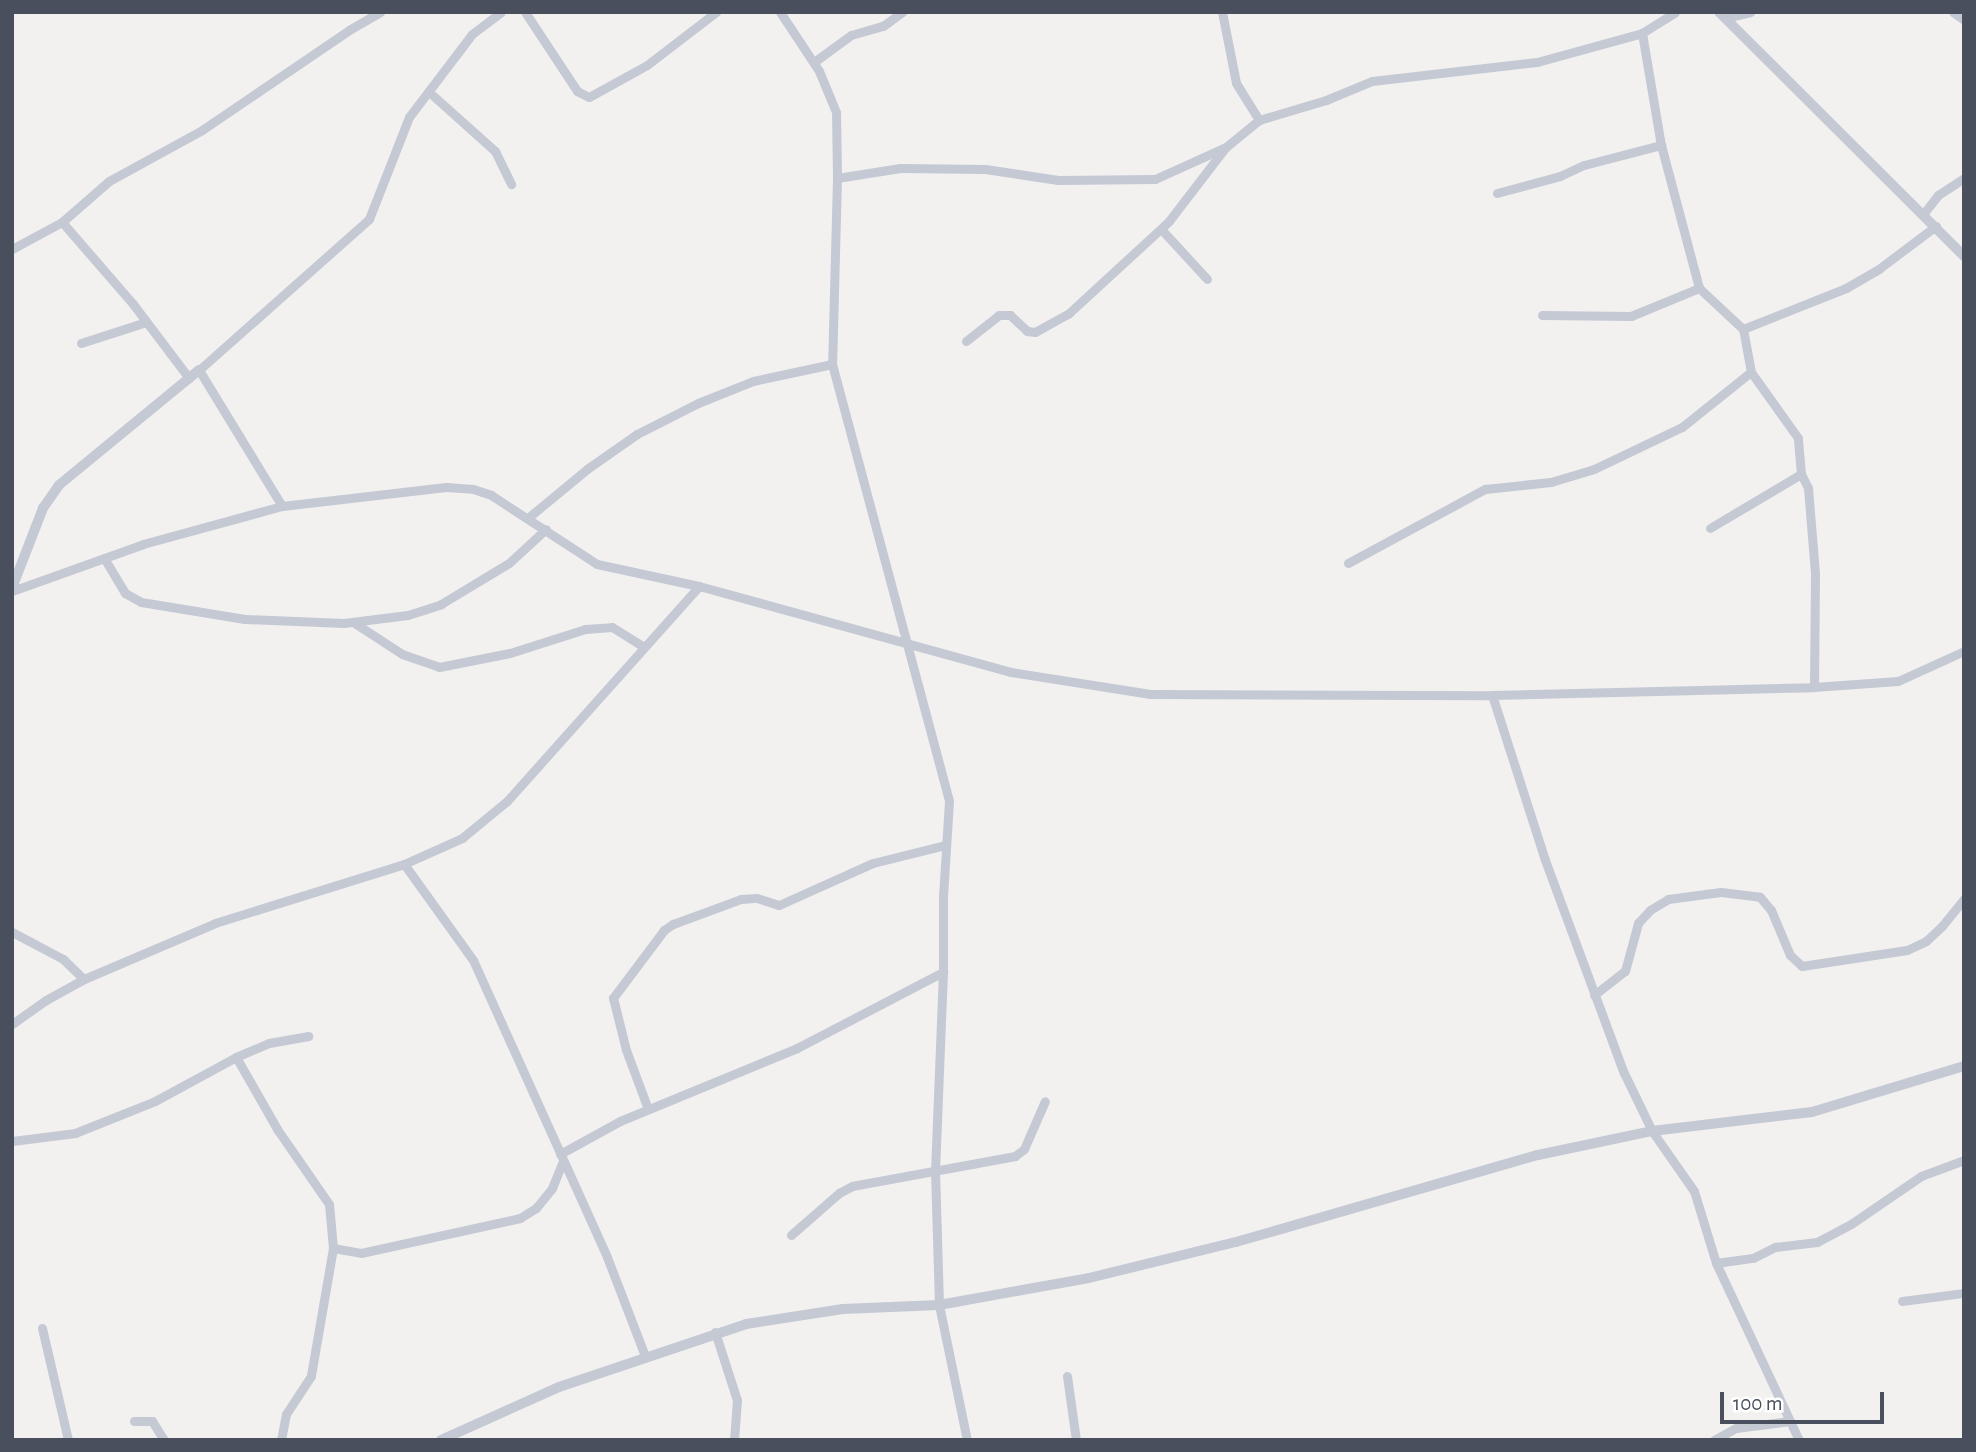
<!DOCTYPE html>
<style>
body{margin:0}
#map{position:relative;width:1976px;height:1452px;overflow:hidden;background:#f2f1f0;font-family:"Alegreya Sans",sans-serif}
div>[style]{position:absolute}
.minor>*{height:9px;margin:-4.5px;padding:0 4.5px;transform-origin:4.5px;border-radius:4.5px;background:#c4c9d4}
.tertiary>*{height:10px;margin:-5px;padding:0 5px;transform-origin:5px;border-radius:5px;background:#c4c9d4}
span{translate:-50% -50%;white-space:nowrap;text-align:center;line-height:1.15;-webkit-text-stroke:5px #fff;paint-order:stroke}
.frame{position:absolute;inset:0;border:14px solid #494f5d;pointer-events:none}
.scale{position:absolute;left:1720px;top:1392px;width:164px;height:32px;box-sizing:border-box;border:4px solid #494f5d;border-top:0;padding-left:9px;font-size:21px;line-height:24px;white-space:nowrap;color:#494f5d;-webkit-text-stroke:5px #fff;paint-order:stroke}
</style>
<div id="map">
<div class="minor">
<i style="left:525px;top:12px;width:95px;rotate:56.6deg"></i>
<i style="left:577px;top:91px;width:13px;rotate:27deg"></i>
<i style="left:589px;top:97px;width:66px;rotate:-28.9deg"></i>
<i style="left:647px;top:65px;width:87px;rotate:-37.5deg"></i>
<i style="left:780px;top:12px;width:71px;rotate:56.5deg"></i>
<i style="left:819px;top:71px;width:44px;rotate:67.5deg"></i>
<i style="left:836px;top:112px;width:66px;rotate:89.1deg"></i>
<i style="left:837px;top:178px;width:186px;rotate:91.5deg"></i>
<i style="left:832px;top:364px;width:452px;rotate:75deg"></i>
<i style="left:949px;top:801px;width:95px;rotate:93.6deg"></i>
<i style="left:943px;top:896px;width:76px;rotate:90deg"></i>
<i style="left:943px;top:972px;width:198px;rotate:92.3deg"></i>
<i style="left:935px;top:1170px;width:135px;rotate:88.3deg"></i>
<i style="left:939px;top:1305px;width:138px;rotate:78.3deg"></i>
<i style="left:1222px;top:12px;width:72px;rotate:78.8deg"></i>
<i style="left:1236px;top:83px;width:44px;rotate:58.1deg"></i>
<i style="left:1953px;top:12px;width:14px;rotate:36deg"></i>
<i style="left:1725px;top:18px;width:26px;rotate:-13deg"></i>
<i style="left:1642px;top:33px;width:114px;rotate:80.4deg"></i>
<i style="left:1661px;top:145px;width:148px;rotate:75.1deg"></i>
<i style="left:1699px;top:288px;width:60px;rotate:43deg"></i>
<i style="left:1743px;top:329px;width:111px;rotate:-21.7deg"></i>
<i style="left:1846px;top:288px;width:39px;rotate:-30deg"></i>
<i style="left:1880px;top:268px;width:70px;rotate:-36.9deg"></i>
<i style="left:814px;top:62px;width:46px;rotate:-36.1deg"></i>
<i style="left:851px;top:35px;width:33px;rotate:-16deg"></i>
<i style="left:883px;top:26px;width:24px;rotate:-36deg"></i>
<i style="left:429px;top:92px;width:89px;rotate:41.8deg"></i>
<i style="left:495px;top:151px;width:37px;rotate:64deg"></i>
<i style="left:837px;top:178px;width:64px;rotate:-9deg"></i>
<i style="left:900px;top:168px;width:85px;rotate:0.7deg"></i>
<i style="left:985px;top:169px;width:74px;rotate:8.6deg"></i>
<i style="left:1058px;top:180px;width:97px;rotate:-0.6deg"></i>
<i style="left:1155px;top:179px;width:78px;rotate:-24.3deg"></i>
<i style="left:1226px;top:147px;width:43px;rotate:-39.3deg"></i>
<i style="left:1259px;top:120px;width:70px;rotate:-16.6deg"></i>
<i style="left:1326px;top:100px;width:50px;rotate:-22.4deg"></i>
<i style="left:1372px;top:81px;width:166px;rotate:-6.6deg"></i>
<i style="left:1537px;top:62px;width:109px;rotate:-15.4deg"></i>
<i style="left:1642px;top:33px;width:39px;rotate:-32deg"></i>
<i style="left:1497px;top:193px;width:65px;rotate:-15.1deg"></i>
<i style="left:1560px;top:176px;width:26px;rotate:-25deg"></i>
<i style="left:1584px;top:165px;width:80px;rotate:-14.6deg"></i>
<i style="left:1924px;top:213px;width:23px;rotate:-52deg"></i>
<i style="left:1938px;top:195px;width:31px;rotate:-33deg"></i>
<i style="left:62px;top:222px;width:108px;rotate:49.1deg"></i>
<i style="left:133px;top:304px;width:93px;rotate:52.9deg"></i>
<i style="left:1161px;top:229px;width:68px;rotate:47.4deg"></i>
<i style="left:12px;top:249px;width:57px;rotate:-28.4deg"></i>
<i style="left:62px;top:222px;width:62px;rotate:-41.1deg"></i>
<i style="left:109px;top:181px;width:106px;rotate:-28.7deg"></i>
<i style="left:202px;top:130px;width:178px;rotate:-34.2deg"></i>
<i style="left:349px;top:30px;width:36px;rotate:-30deg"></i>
<i style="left:1542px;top:315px;width:89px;rotate:0.6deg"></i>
<i style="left:1631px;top:316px;width:74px;rotate:-22.4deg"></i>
<i style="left:966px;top:341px;width:42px;rotate:-38.2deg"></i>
<i style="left:999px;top:315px;width:11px"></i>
<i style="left:1010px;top:315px;width:23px;rotate:43deg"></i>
<i style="left:1027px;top:331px;width:8px;rotate:7deg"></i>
<i style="left:1035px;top:332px;width:38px;rotate:-29deg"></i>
<i style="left:1068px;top:314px;width:137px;rotate:-42.6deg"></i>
<i style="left:1169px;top:221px;width:92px;rotate:-52.5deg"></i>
<i style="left:81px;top:343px;width:68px;rotate:-17.9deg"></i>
<i style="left:1801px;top:474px;width:16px;rotate:63deg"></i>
<i style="left:1808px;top:488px;width:86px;rotate:85.3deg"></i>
<i style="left:1815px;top:574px;width:113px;rotate:90.5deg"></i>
<i style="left:282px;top:506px;width:159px;rotate:-121.4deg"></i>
<i style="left:199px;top:370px;width:227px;rotate:-41.6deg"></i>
<i style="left:369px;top:219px;width:110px;rotate:-68.6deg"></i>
<i style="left:409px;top:117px;width:104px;rotate:-52.8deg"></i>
<i style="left:472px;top:34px;width:36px;rotate:-37deg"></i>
<i style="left:529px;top:517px;width:75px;rotate:-39.6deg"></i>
<i style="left:587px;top:469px;width:61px;rotate:-35deg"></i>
<i style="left:637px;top:434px;width:68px;rotate:-26.9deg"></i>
<i style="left:698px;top:403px;width:59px;rotate:-21.8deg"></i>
<i style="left:753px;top:381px;width:81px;rotate:-12.1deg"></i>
<i style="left:1710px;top:528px;width:106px;rotate:-30.7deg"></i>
<i style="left:1801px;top:474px;width:36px;rotate:-95deg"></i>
<i style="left:1798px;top:438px;width:81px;rotate:-125.5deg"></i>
<i style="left:1751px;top:372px;width:44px;rotate:-100.5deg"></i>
<i style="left:104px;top:558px;width:41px;rotate:59deg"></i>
<i style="left:125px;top:593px;width:18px;rotate:29deg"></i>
<i style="left:141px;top:602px;width:105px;rotate:9.3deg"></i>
<i style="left:245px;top:619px;width:99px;rotate:2.3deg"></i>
<i style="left:344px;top:623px;width:64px;rotate:-7.1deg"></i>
<i style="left:408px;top:615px;width:35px;rotate:-18deg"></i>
<i style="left:441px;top:604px;width:79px;rotate:-31.1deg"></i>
<i style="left:509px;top:563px;width:50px;rotate:-42.6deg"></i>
<i style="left:1348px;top:563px;width:156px;rotate:-28.4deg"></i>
<i style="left:1485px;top:489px;width:66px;rotate:-6.1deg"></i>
<i style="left:1551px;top:482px;width:45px;rotate:-16.8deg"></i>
<i style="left:1594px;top:469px;width:98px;rotate:-25.5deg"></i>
<i style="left:1682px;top:427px;width:88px;rotate:-38.6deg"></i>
<i style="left:12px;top:591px;width:139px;rotate:-19.7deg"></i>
<i style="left:143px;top:544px;width:144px;rotate:-15.3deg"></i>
<i style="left:282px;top:506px;width:165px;rotate:-6.6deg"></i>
<i style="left:446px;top:487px;width:27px;rotate:4deg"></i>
<i style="left:473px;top:489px;width:19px;rotate:18deg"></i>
<i style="left:491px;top:495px;width:126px;rotate:33.1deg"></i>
<i style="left:597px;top:564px;width:104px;rotate:12.2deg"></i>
<i style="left:699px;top:586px;width:324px;rotate:15.4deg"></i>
<i style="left:1011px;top:672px;width:141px;rotate:9deg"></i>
<i style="left:1150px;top:694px;width:342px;rotate:0.2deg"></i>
<i style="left:1492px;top:695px;width:322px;rotate:-1.4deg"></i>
<i style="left:1814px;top:687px;width:84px;rotate:-4.1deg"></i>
<i style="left:1898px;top:681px;width:72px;rotate:-24.4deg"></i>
<i style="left:353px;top:622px;width:59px;rotate:33.1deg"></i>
<i style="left:402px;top:654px;width:39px;rotate:19deg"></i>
<i style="left:439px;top:667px;width:72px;rotate:-11.2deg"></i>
<i style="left:510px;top:653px;width:79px;rotate:-17.7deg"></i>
<i style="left:585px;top:629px;width:27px;rotate:-4deg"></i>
<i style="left:612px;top:627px;width:38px;rotate:32deg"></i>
<i style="left:1492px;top:695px;width:173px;rotate:72.2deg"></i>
<i style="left:1545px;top:860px;width:227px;rotate:69.7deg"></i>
<i style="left:1624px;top:1073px;width:64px;rotate:64.2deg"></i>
<i style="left:1652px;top:1131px;width:73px;rotate:55deg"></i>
<i style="left:1694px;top:1191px;width:75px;rotate:73deg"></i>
<i style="left:1716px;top:1263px;width:195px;rotate:64.9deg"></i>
<i style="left:404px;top:864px;width:118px;rotate:54.3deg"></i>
<i style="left:473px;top:960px;width:326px;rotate:65.7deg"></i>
<i style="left:607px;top:1257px;width:106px;rotate:69deg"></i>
<i style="left:12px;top:932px;width:58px;rotate:27.9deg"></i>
<i style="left:63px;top:959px;width:29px;rotate:44deg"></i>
<i style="left:1594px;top:995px;width:39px;rotate:-38deg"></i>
<i style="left:1625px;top:971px;width:50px;rotate:-74.8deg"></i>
<i style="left:1638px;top:923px;width:18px;rotate:-47deg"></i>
<i style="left:1650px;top:910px;width:21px;rotate:-31deg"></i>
<i style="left:1668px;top:899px;width:53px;rotate:-7.5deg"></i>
<i style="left:1721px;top:892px;width:39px;rotate:7deg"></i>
<i style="left:1760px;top:897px;width:17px;rotate:50deg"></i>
<i style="left:1771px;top:910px;width:49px;rotate:67.1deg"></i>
<i style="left:1790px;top:955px;width:16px;rotate:43deg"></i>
<i style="left:1802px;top:966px;width:106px;rotate:-8.7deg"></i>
<i style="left:1907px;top:950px;width:21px;rotate:-25deg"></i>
<i style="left:1926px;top:941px;width:22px;rotate:-43deg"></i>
<i style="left:1942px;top:926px;width:35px;rotate:-51deg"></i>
<i style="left:12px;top:1024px;width:42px;rotate:-35.2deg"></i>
<i style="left:46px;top:1000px;width:43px;rotate:-28.9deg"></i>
<i style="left:84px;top:979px;width:142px;rotate:-23.1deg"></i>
<i style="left:215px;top:923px;width:198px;rotate:-17.3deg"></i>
<i style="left:404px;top:864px;width:64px;rotate:-24.1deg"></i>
<i style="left:462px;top:838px;width:58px;rotate:-39.4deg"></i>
<i style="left:507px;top:801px;width:288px;rotate:-48.2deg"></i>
<i style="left:236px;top:1057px;width:83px;rotate:60.3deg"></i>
<i style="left:277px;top:1129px;width:91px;rotate:55.3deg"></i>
<i style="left:329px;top:1204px;width:44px;rotate:84.8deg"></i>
<i style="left:333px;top:1248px;width:130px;rotate:99.8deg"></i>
<i style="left:311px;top:1376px;width:45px;rotate:123.3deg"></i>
<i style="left:286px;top:1414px;width:26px;rotate:101deg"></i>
<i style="left:648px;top:1109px;width:63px;rotate:-110.4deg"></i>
<i style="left:626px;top:1050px;width:54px;rotate:-104deg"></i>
<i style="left:613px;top:998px;width:85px;rotate:-53.1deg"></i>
<i style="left:664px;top:930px;width:11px;rotate:-34deg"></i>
<i style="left:673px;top:924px;width:72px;rotate:-20.2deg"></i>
<i style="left:741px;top:899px;width:16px;rotate:-4deg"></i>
<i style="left:757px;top:898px;width:23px;rotate:18deg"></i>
<i style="left:779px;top:905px;width:103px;rotate:-24.1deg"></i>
<i style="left:873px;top:863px;width:75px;rotate:-13.9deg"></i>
<i style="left:12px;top:1141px;width:64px;rotate:-7.2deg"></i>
<i style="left:75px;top:1133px;width:86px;rotate:-21.8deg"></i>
<i style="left:155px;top:1101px;width:92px;rotate:-28.5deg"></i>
<i style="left:236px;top:1057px;width:36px;rotate:-23deg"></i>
<i style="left:269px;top:1043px;width:40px;rotate:-10deg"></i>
<i style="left:560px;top:1154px;width:68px;rotate:-28.8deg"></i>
<i style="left:620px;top:1121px;width:191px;rotate:-22.4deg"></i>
<i style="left:797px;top:1048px;width:165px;rotate:-27.5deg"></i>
<i style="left:791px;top:1235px;width:64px;rotate:-41.2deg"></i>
<i style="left:839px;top:1193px;width:15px;rotate:-28deg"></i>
<i style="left:852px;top:1186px;width:166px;rotate:-10.4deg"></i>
<i style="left:1015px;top:1156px;width:11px;rotate:-38deg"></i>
<i style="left:1024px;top:1149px;width:52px;rotate:-66.4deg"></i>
<i style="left:333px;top:1248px;width:28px;rotate:10deg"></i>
<i style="left:361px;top:1253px;width:163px;rotate:-12.4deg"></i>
<i style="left:520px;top:1218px;width:19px;rotate:-32deg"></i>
<i style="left:536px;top:1208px;width:26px;rotate:-51deg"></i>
<i style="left:552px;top:1188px;width:29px;rotate:-68deg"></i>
<i style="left:1716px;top:1263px;width:37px;rotate:-8deg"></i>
<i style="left:1753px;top:1258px;width:25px;rotate:-27deg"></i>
<i style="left:1775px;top:1247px;width:42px;rotate:-6.8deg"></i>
<i style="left:1817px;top:1242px;width:38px;rotate:-28deg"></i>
<i style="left:1851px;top:1224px;width:85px;rotate:-34.4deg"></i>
<i style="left:1921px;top:1176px;width:46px;rotate:-20.4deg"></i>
<i style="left:1902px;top:1301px;width:63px;rotate:-7.4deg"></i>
<i style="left:42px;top:1328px;width:115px;rotate:76.9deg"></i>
<i style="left:715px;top:1332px;width:71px;rotate:72.1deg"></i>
<i style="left:737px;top:1400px;width:40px;rotate:94.3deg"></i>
<i style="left:1067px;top:1376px;width:65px;rotate:82deg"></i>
<i style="left:134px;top:1421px;width:18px"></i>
<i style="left:152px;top:1421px;width:22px;rotate:58deg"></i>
<i style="left:1714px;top:1440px;width:25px;rotate:-29deg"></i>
<i style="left:1736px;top:1428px;width:54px;rotate:-7.4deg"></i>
</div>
<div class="tertiary">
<i style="left:1719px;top:12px;width:346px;rotate:44.9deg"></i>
<i style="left:12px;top:588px;width:86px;rotate:-68.8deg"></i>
<i style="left:43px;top:508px;width:28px;rotate:-55deg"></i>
<i style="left:59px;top:485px;width:181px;rotate:-39.4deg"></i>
<i style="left:441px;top:1440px;width:129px;rotate:-24.2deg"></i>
<i style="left:559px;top:1387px;width:197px;rotate:-18.6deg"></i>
<i style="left:746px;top:1324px;width:98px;rotate:-8.8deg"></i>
<i style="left:843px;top:1309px;width:96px;rotate:-2.4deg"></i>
<i style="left:939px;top:1305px;width:152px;rotate:-10.2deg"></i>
<i style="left:1089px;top:1278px;width:151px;rotate:-13.8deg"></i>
<i style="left:1236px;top:1242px;width:314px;rotate:-16.1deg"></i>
<i style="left:1538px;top:1155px;width:116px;rotate:-11.9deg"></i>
<i style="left:1652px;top:1131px;width:161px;rotate:-6.8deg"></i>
<i style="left:1812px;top:1112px;width:159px;rotate:-16.8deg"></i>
</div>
<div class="frame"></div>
<div class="scale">100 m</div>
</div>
